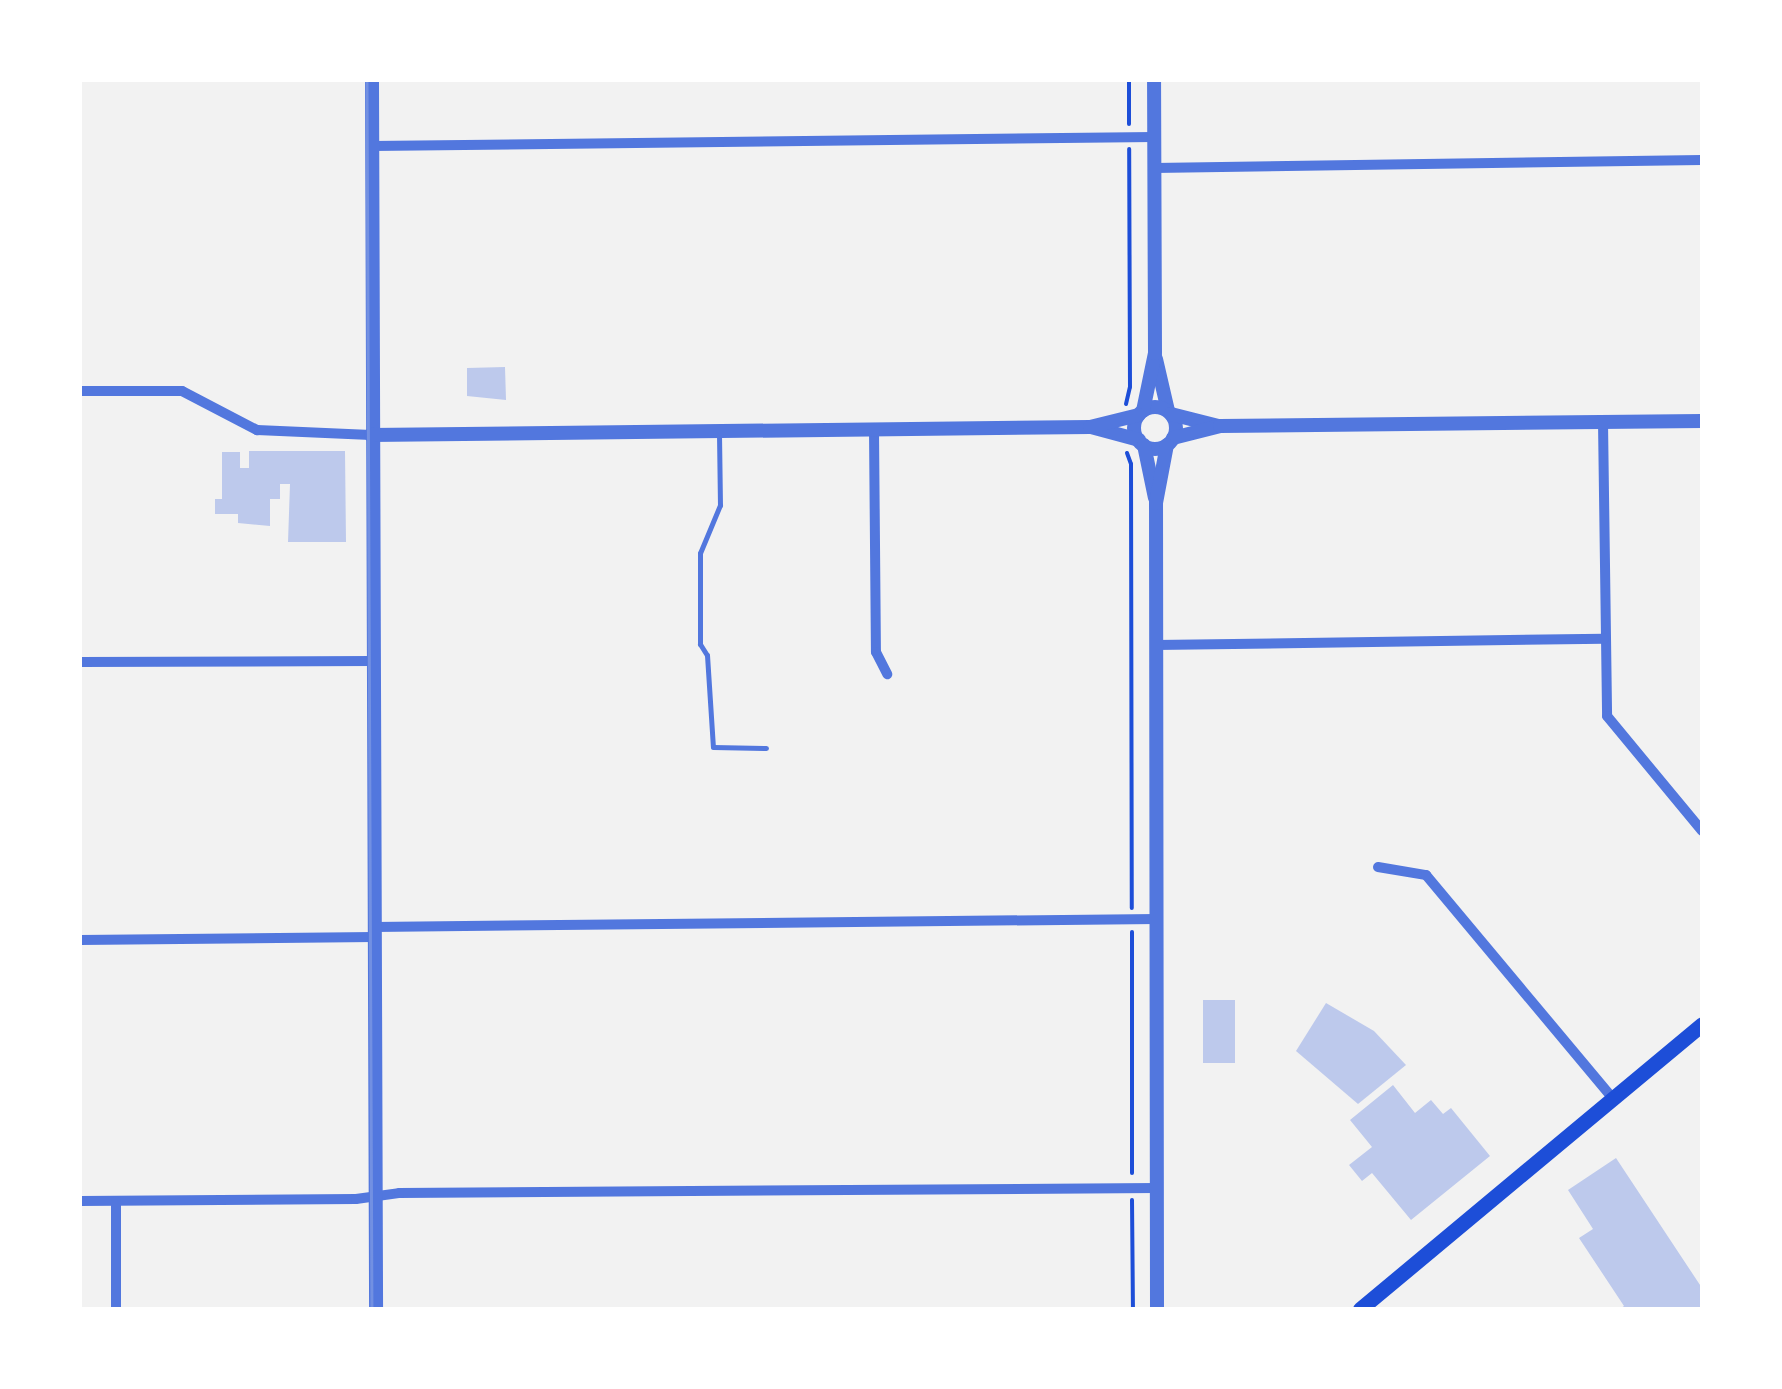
<!DOCTYPE html>
<style>
body{margin:0}
#map{position:relative;width:1782px;height:1389px;overflow:hidden;background:#f2f2f2;font-family:"Varela Round",sans-serif}
div>[style]{position:absolute}
.building>*{inset:0;background:#bdc9ec;transform-origin:0 0}
.path>*{height:4px;margin:-2px;padding:0 2px;transform-origin:2px;border-radius:2px;background:#1d4ed8}
.service>*{height:5px;margin:-2.5px;padding:0 2.5px;transform-origin:2.5px;border-radius:2.5px;background:#5277de}
.minor>*{height:10px;margin:-5px;padding:0 5px;transform-origin:5px;border-radius:5px;background:#5277de}
.tertiary>*{height:14px;margin:-7px;padding:0 7px;transform-origin:7px;border-radius:7px;background:#5277de}
.tertiary>.ring{margin:-7px;padding:0;box-sizing:content-box;background:none;border:14px solid #5277de;border-radius:50%}
.secondary>*{height:15px;margin:-7.5px;padding:0 7.5px;transform-origin:7.5px;border-radius:7.5px;background:#1d4ed8}
.tram>*{height:2.5px;margin:-1.25px;padding:0 1.25px;transform-origin:1.25px;border-radius:1.25px;background:#7290e2}
span{translate:-50% -50%;white-space:nowrap;text-align:center;line-height:1.15;-webkit-text-stroke:8px #fff;paint-order:stroke}
.frame{position:absolute;inset:0;border:82px solid #fff;pointer-events:none}
</style>
<div id="map">
<div class="building">
<i style="clip-path:polygon(505px 367px,506px 400px,467px 396px,467px 368px)"></i>
<i style="clip-path:polygon(249px 451px,345px 451px,346px 542px,288px 542px,290px 484px,280px 484px,280px 499px,270px 499px,270px 526px,238px 523px,238px 514px,215px 514px,215px 499px,222px 499px,222px 452px,240px 452px,240px 468px,249px 468px)"></i>
<i style="left:1203px;top:1000px;width:32px;height:63px"></i>
<i style="clip-path:polygon(1326px 1003px,1374px 1031px,1406px 1065px,1358px 1104px,1296px 1051px)"></i>
<i style="clip-path:polygon(1393px 1085px,1415px 1113px,1431px 1100px,1443px 1114px,1451px 1108px,1490px 1156px,1411px 1220px,1372px 1173px,1362px 1181px,1349px 1165px,1372px 1147px,1350px 1120px)"></i>
<i style="clip-path:polygon(1616px 1158px,1702px 1288px,1702px 1309px,1620px 1309px,1624px 1306px,1579px 1238px,1593px 1229px,1568px 1190px)"></i>
</div>
<div class="path">
<i style="left:1129px;top:80px;width:44px;rotate:90deg"></i>
<i style="left:1126px;top:404px;width:17px;rotate:-77deg"></i>
<i style="left:1130px;top:387px;width:238px;rotate:-90.2deg"></i>
<i style="left:1127px;top:453px;width:12px;rotate:70deg"></i>
<i style="left:1131px;top:464px;width:444px;rotate:89.9deg"></i>
<i style="left:1132px;top:932px;width:241px;rotate:90deg"></i>
<i style="left:1132px;top:1200px;width:109px;rotate:89.5deg"></i>
</div>
<div class="service">
<i style="left:719px;top:434px;width:71px;rotate:89.2deg"></i>
<i style="left:720px;top:505px;width:52px;rotate:112.6deg"></i>
<i style="left:700px;top:553px;width:91px;rotate:90deg"></i>
<i style="left:700px;top:644px;width:13px;rotate:58deg"></i>
<i style="left:707px;top:655px;width:92px;rotate:86.3deg"></i>
<i style="left:713px;top:747px;width:53px;rotate:1.1deg"></i>
</div>
<div class="minor">
<i style="left:372px;top:146px;width:782px;rotate:-0.66deg"></i>
<i style="left:1154px;top:168px;width:548px;rotate:-0.84deg"></i>
<i style="left:80px;top:391px;width:102px"></i>
<i style="left:182px;top:391px;width:85px;rotate:27.5deg"></i>
<i style="left:257px;top:430px;width:114px;rotate:2.5deg"></i>
<i style="left:1603px;top:422px;width:294px;rotate:89.2deg"></i>
<i style="left:1607px;top:716px;width:149px;rotate:50.4deg"></i>
<i style="left:874px;top:430px;width:222px;rotate:89.5deg"></i>
<i style="left:876px;top:652px;width:25px;rotate:63deg"></i>
<i style="left:1156px;top:645px;width:448px;rotate:-0.8deg"></i>
<i style="left:80px;top:662px;width:292px;rotate:-0.2deg"></i>
<i style="left:1378px;top:867px;width:49px;rotate:9.5deg"></i>
<i style="left:1426px;top:875px;width:292px;rotate:50.1deg"></i>
<i style="left:374px;top:927px;width:783px;rotate:-0.59deg"></i>
<i style="left:80px;top:940px;width:294px;rotate:-0.6deg"></i>
<i style="left:80px;top:1201px;width:276px;rotate:-0.4deg"></i>
<i style="left:356px;top:1199px;width:43px;rotate:-7.9deg"></i>
<i style="left:399px;top:1193px;width:758px;rotate:-0.38deg"></i>
<i style="left:116px;top:1201px;width:108px;rotate:90deg"></i>
</div>
<div class="tertiary">
<i style="left:372px;top:80px;width:1229px;rotate:89.81deg"></i>
<i style="left:1156px;top:359px;width:53px;rotate:77deg"></i>
<i class="ring" style="left:1134px;top:407px;width:28px;height:28px"></i>
<i style="left:1143px;top:411px;width:59px;rotate:-78.3deg"></i>
<i style="left:1155px;top:353px;width:273px;rotate:-90.2deg"></i>
<i style="left:1171px;top:414px;width:49px;rotate:14.3deg"></i>
<i style="left:1091px;top:427px;width:50px;rotate:15.2deg"></i>
<i style="left:371px;top:435px;width:719px;rotate:-0.64deg"></i>
<i style="left:1090px;top:427px;width:50px;rotate:-13.8deg"></i>
<i style="left:1173px;top:438px;width:49px;rotate:-14.3deg"></i>
<i style="left:1220px;top:426px;width:482px;rotate:-0.6deg"></i>
<i style="left:1144px;top:445px;width:54px;rotate:78.3deg"></i>
<i style="left:1157px;top:1309px;width:806px;rotate:-90.07deg"></i>
<i style="left:1156px;top:503px;width:59px;rotate:-79.3deg"></i>
</div>
<div class="secondary">
<i style="left:1360px;top:1309px;width:445px;rotate:-39.8deg"></i>
</div>
<div class="tram">
<i style="left:367px;top:80px;width:1229px;rotate:89.77deg"></i>
</div>
<div class="frame"></div>
</div>
